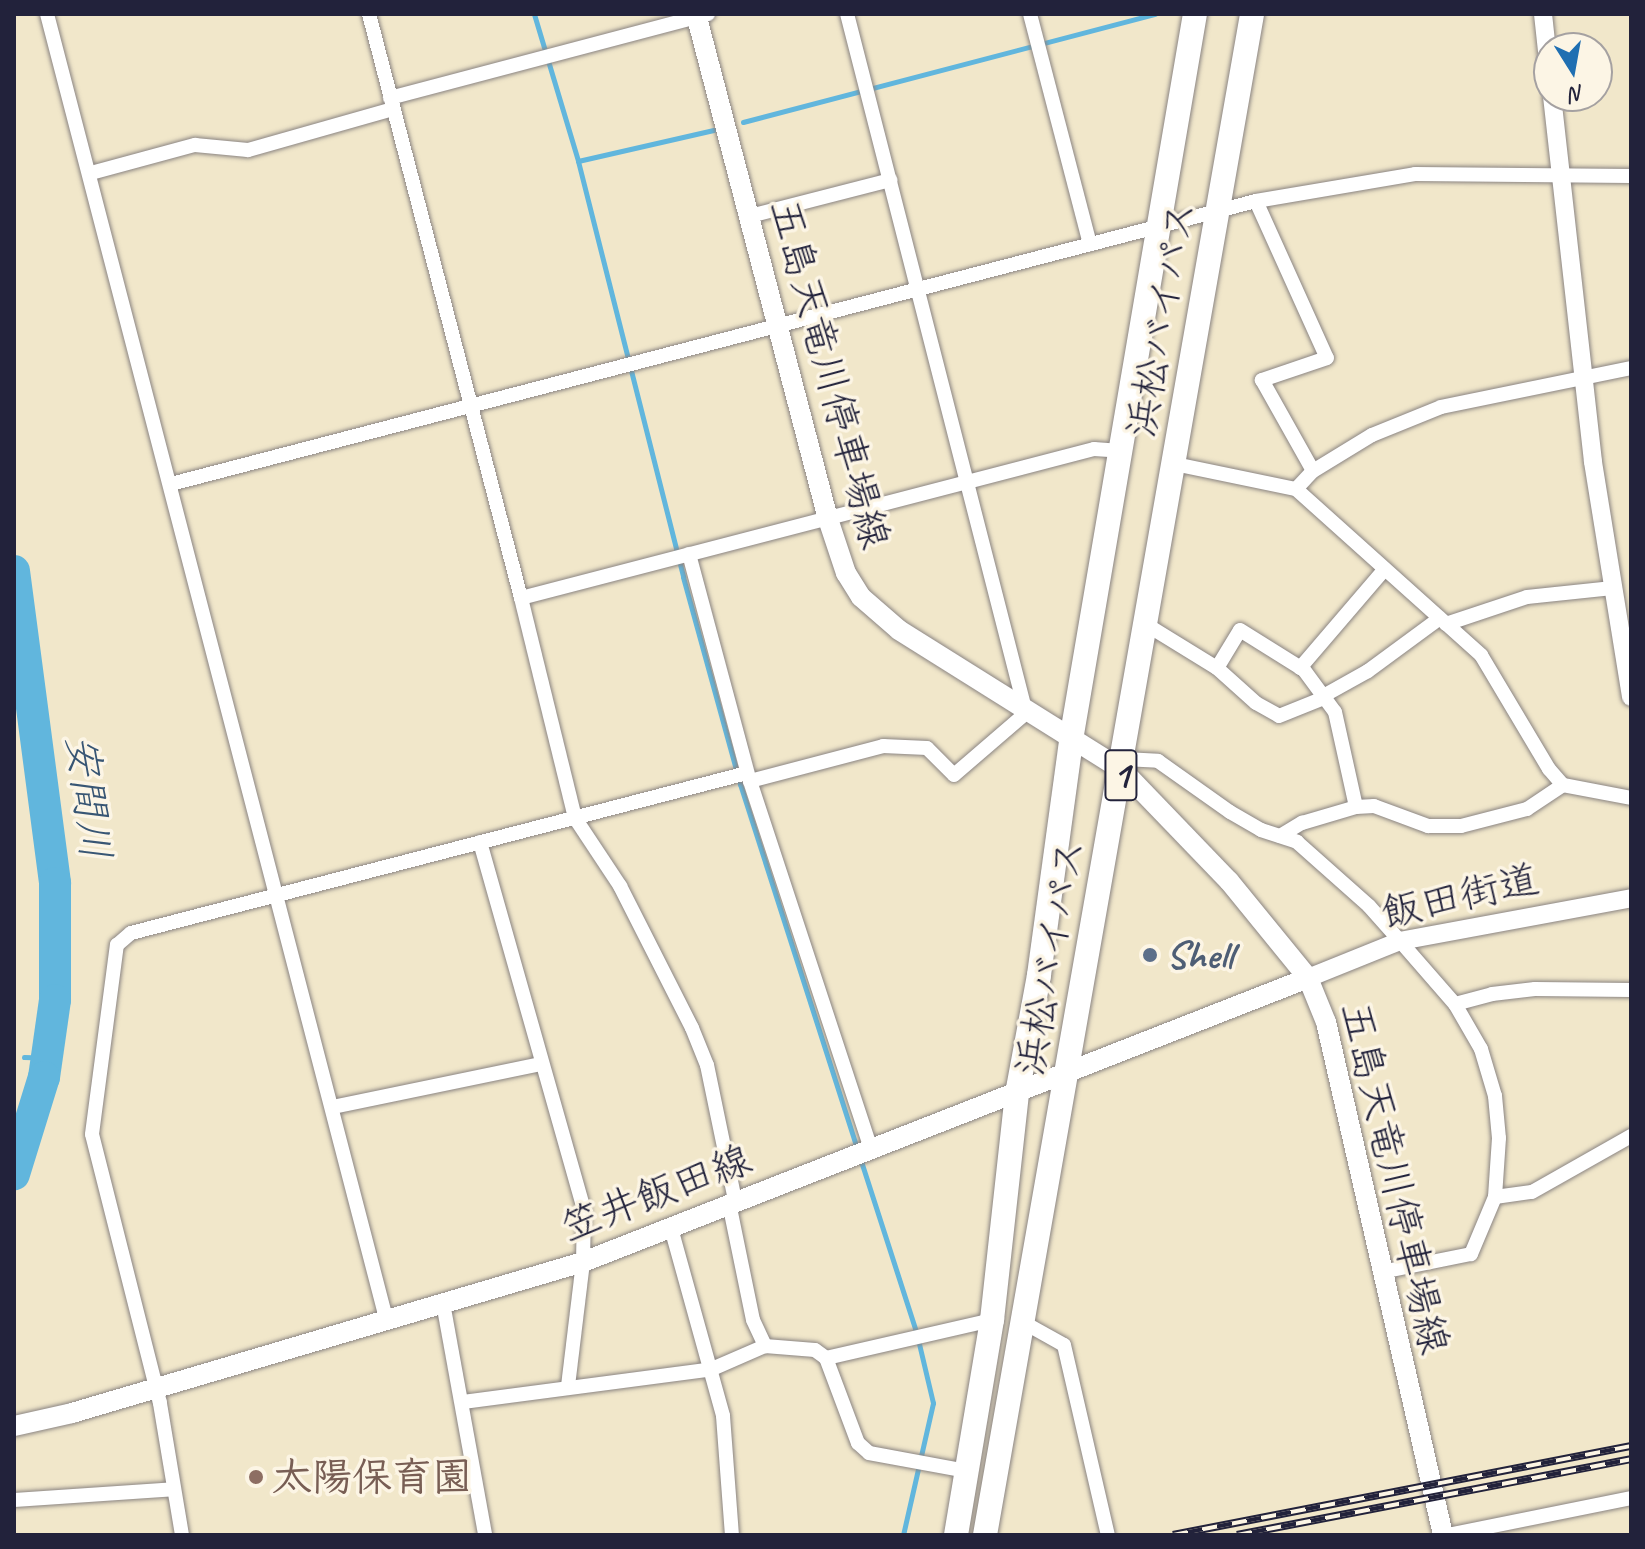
<!DOCTYPE html>
<meta charset="utf-8">
<style>
body{margin:0}
#map{position:relative;width:1645px;height:1549px;overflow:hidden;background:#f1e7ca;font-family:Caveat,"Klee One",sans-serif}
div>[style]{position:absolute}
.stream>*{height:5px;margin:-2.5px;padding:0 2.5px;transform-origin:2.5px;border-radius:2.5px;background:#61b6dd}
.river>*{height:32px;margin:-16px;padding:0 16px;transform-origin:16px;border-radius:16px;background:#61b6dd}
.roads{filter:drop-shadow(0 0 2px #8a8482) drop-shadow(0 0 2px #8a8482)}
.minor>*{height:14px;margin:-7px;padding:0 7px;transform-origin:7px;border-radius:7px;background:#fff}
.tertiary>*{height:18px;margin:-9px;padding:0 9px;transform-origin:9px;border-radius:9px;background:#fff}
.secondary>*{height:20px;margin:-10px;padding:0 10px;transform-origin:10px;border-radius:10px;background:#fff}
.trunk>*{height:24px;margin:-12px;padding:0 12px;transform-origin:12px;border-radius:12px;background:#fff}
.rail>*{height:8px;margin-top:-4px;transform-origin:0;background:repeating-linear-gradient(90deg,#fcf5e5 0 15px,#22223b 0 30px);box-sizing:border-box;border-block:2px solid #22223b}
.dots>*{width:22px;height:22px;translate:-50% -50%;box-sizing:border-box;border:4px solid #fcf5e5;border-radius:50%}
span{translate:-50% -50%;white-space:nowrap;text-align:center;line-height:1.15;-webkit-text-stroke:7px #fcf5e5;paint-order:stroke}
.shield-label span{padding:2px 6px;background:#fcf5e5;border:2px solid;border-radius:6px;-webkit-text-stroke-width:0}
.shield-label{font-size:38px;color:#22223b;font-weight:700}
.street-label{font-size:40px;color:#22223b}
.service-label{font-size:40px;color:#4e5e75;font-weight:700}
.left{translate:0 -50%;text-align:left}
.education-label{font-size:40px;color:#785e54;font-weight:700}
.water-label{font-size:42px;color:#385674;font-style:italic}
.frame{position:absolute;inset:0;border:16px solid #22223b;pointer-events:none}
.north{position:absolute;left:1533px;top:32px;width:80px;height:80px;box-sizing:border-box;background:#fcf5e5;border:2px solid #a5a1a1;border-radius:50%;rotate:169deg;font-size:22px;font-weight:700;line-height:32px;text-align:center;color:#22223b}
.north::after{content:'';display:block;margin:auto;width:28px;height:36px;background:#1f6fb2;clip-path:polygon(50% 0,100% 100%,50% 72%,0 100%)}
</style>
<div id="map">
<div class="stream">
<i style="left:534px;top:14px;width:153px;rotate:73.3deg"></i>
<i style="left:578px;top:161px;width:429px;rotate:75.8deg"></i>
<i style="left:683px;top:577px;width:215px;rotate:74.6deg"></i>
<i style="left:740px;top:784px;width:383px;rotate:72.2deg"></i>
<i style="left:743px;top:122px;width:426px;rotate:-14.7deg"></i>
<i style="left:578px;top:161px;width:139px;rotate:-12.9deg"></i>
<i style="left:24px;top:1057px;width:23px;rotate:2deg"></i>
<i style="left:860px;top:1158px;width:182px;rotate:72.1deg"></i>
<i style="left:916px;top:1331px;width:74px;rotate:76.7deg"></i>
<i style="left:933px;top:1403px;width:135px;rotate:102.8deg"></i>
</div>
<div class="river">
<i style="left:14px;top:571px;width:315px;rotate:82.5deg"></i>
<i style="left:55px;top:883px;width:117px;rotate:90deg"></i>
<i style="left:55px;top:1000px;width:78px;rotate:98.1deg"></i>
<i style="left:44px;top:1077px;width:102px;rotate:107.2deg"></i>
</div>
<div class="roads">
<div class="minor">
<i style="left:47px;top:14px;width:1347px;rotate:75.43deg"></i>
<i style="left:369px;top:14px;width:603px;rotate:75.41deg"></i>
<i style="left:521px;top:598px;width:227px;rotate:76.2deg"></i>
<i style="left:575px;top:818px;width:82px;rotate:56.5deg"></i>
<i style="left:620px;top:886px;width:159px;rotate:63.1deg"></i>
<i style="left:692px;top:1028px;width:40px;rotate:68deg"></i>
<i style="left:707px;top:1065px;width:138px;rotate:78.3deg"></i>
<i style="left:1030px;top:14px;width:238px;rotate:75.4deg"></i>
<i style="left:390px;top:98px;width:329px;rotate:-14.8deg"></i>
<i style="left:91px;top:173px;width:108px;rotate:-15.1deg"></i>
<i style="left:195px;top:145px;width:53px;rotate:5.4deg"></i>
<i style="left:248px;top:150px;width:151px;rotate:-15.8deg"></i>
<i style="left:1256px;top:201px;width:172px;rotate:65.7deg"></i>
<i style="left:1327px;top:358px;width:69px;rotate:161.3deg"></i>
<i style="left:1262px;top:380px;width:104px;rotate:60.7deg"></i>
<i style="left:750px;top:216px;width:145px;rotate:-14.4deg"></i>
<i style="left:1175px;top:464px;width:124px;rotate:11.7deg"></i>
<i style="left:1296px;top:489px;width:249px;rotate:41.9deg"></i>
<i style="left:1481px;top:655px;width:133px;rotate:59.2deg"></i>
<i style="left:1549px;top:769px;width:21px;rotate:49deg"></i>
<i style="left:1563px;top:785px;width:69px;rotate:10.8deg"></i>
<i style="left:171px;top:484px;width:1121px;rotate:-14.62deg"></i>
<i style="left:1256px;top:201px;width:161px;rotate:-9.6deg"></i>
<i style="left:1415px;top:174px;width:216px;rotate:0.5deg"></i>
<i style="left:1296px;top:489px;width:25px;rotate:-47deg"></i>
<i style="left:1313px;top:471px;width:69px;rotate:-31.4deg"></i>
<i style="left:1372px;top:435px;width:74px;rotate:-22.1deg"></i>
<i style="left:1441px;top:407px;width:194px;rotate:-11.6deg"></i>
<i style="left:689px;top:554px;width:235px;rotate:75deg"></i>
<i style="left:750px;top:781px;width:387px;rotate:71.8deg"></i>
<i style="left:521px;top:598px;width:592px;rotate:-14.58deg"></i>
<i style="left:1094px;top:449px;width:27px;rotate:4deg"></i>
<i style="left:1446px;top:624px;width:85px;rotate:-18.4deg"></i>
<i style="left:1527px;top:597px;width:86px;rotate:-6deg"></i>
<i style="left:1147px;top:625px;width:82px;rotate:31.6deg"></i>
<i style="left:1217px;top:668px;width:52px;rotate:41.9deg"></i>
<i style="left:1256px;top:703px;width:26px;rotate:29deg"></i>
<i style="left:1279px;top:716px;width:51px;rotate:-22deg"></i>
<i style="left:1217px;top:668px;width:44px;rotate:-58.8deg"></i>
<i style="left:1240px;top:630px;width:75px;rotate:32deg"></i>
<i style="left:1304px;top:670px;width:52px;rotate:53.6deg"></i>
<i style="left:1335px;top:712px;width:97px;rotate:77.5deg"></i>
<i style="left:1300px;top:668px;width:130px;rotate:-49.4deg"></i>
<i style="left:1325px;top:695px;width:49px;rotate:-29.2deg"></i>
<i style="left:1368px;top:671px;width:89px;rotate:-36.4deg"></i>
<i style="left:1124px;top:759px;width:34px;rotate:3deg"></i>
<i style="left:1158px;top:761px;width:88px;rotate:35.3deg"></i>
<i style="left:1230px;top:812px;width:36px;rotate:30deg"></i>
<i style="left:1261px;top:830px;width:38px;rotate:18deg"></i>
<i style="left:1297px;top:842px;width:96px;rotate:41.6deg"></i>
<i style="left:1369px;top:906px;width:47px;rotate:48.5deg"></i>
<i style="left:1400px;top:941px;width:84px;rotate:48.9deg"></i>
<i style="left:1455px;top:1004px;width:52px;rotate:60deg"></i>
<i style="left:1481px;top:1049px;width:49px;rotate:73.4deg"></i>
<i style="left:1495px;top:1096px;width:42px;rotate:84.6deg"></i>
<i style="left:1499px;top:1138px;width:59px;rotate:93.9deg"></i>
<i style="left:1495px;top:1197px;width:62px;rotate:112.8deg"></i>
<i style="left:1471px;top:1254px;width:92px;rotate:168.7deg"></i>
<i style="left:750px;top:781px;width:138px;rotate:-14.7deg"></i>
<i style="left:883px;top:746px;width:44px;rotate:2.6deg"></i>
<i style="left:927px;top:748px;width:38px;rotate:45deg"></i>
<i style="left:954px;top:775px;width:95px;rotate:-40.7deg"></i>
<i style="left:1026px;top:713px;width:722px;rotate:-104.36deg"></i>
<i style="left:1280px;top:836px;width:26px;rotate:-31deg"></i>
<i style="left:1302px;top:823px;width:56px;rotate:-16.5deg"></i>
<i style="left:1356px;top:807px;width:18px;rotate:-3deg"></i>
<i style="left:1374px;top:806px;width:58px;rotate:20.3deg"></i>
<i style="left:1428px;top:826px;width:33px"></i>
<i style="left:1461px;top:826px;width:68px;rotate:-14.4deg"></i>
<i style="left:1527px;top:809px;width:43px;rotate:-33.7deg"></i>
<i style="left:480px;top:842px;width:382px;rotate:74.2deg"></i>
<i style="left:584px;top:1210px;width:52px;rotate:91.1deg"></i>
<i style="left:583px;top:1262px;width:125px;rotate:96.9deg"></i>
<i style="left:1455px;top:1004px;width:38px;rotate:-15deg"></i>
<i style="left:1492px;top:994px;width:43px;rotate:-6.6deg"></i>
<i style="left:1535px;top:989px;width:96px;rotate:0.6deg"></i>
<i style="left:333px;top:1107px;width:212px;rotate:-11.7deg"></i>
<i style="left:1495px;top:1197px;width:37px;rotate:-8deg"></i>
<i style="left:1532px;top:1192px;width:114px;rotate:-29.5deg"></i>
<i style="left:729px;top:1203px;width:119px;rotate:78.4deg"></i>
<i style="left:753px;top:1320px;width:29px;rotate:65deg"></i>
<i style="left:671px;top:1228px;width:195px;rotate:74.5deg"></i>
<i style="left:723px;top:1416px;width:119px;rotate:85.7deg"></i>
<i style="left:443px;top:1303px;width:236px;rotate:79.7deg"></i>
<i style="left:1021px;top:1321px;width:49px;rotate:29.2deg"></i>
<i style="left:1064px;top:1345px;width:195px;rotate:77deg"></i>
<i style="left:826px;top:1358px;width:91px;rotate:69.4deg"></i>
<i style="left:858px;top:1443px;width:15px;rotate:42deg"></i>
<i style="left:869px;top:1453px;width:100px;rotate:10.4deg"></i>
<i style="left:463px;top:1402px;width:251px;rotate:-7.5deg"></i>
<i style="left:712px;top:1369px;width:58px;rotate:-23.5deg"></i>
<i style="left:765px;top:1346px;width:50px;rotate:4.6deg"></i>
<i style="left:815px;top:1350px;width:14px;rotate:36deg"></i>
<i style="left:826px;top:1358px;width:170px;rotate:-12.9deg"></i>
<i style="left:14px;top:1500px;width:160px;rotate:-3.9deg"></i>
<i style="left:182px;top:1535px;width:134px;rotate:-99.5deg"></i>
<i style="left:160px;top:1403px;width:277px;rotate:-104.2deg"></i>
<i style="left:92px;top:1134px;width:191px;rotate:-82.5deg"></i>
<i style="left:117px;top:945px;width:18px;rotate:-41deg"></i>
<i style="left:131px;top:933px;width:636px;rotate:-14.56deg"></i>
<i style="left:1448px;top:1535px;width:187px;rotate:-11.4deg"></i>
</div>
<div class="tertiary">
<i style="left:1543px;top:14px;width:55px;rotate:83.8deg"></i>
<i style="left:1552px;top:96px;width:368px;rotate:83.6deg"></i>
<i style="left:1593px;top:462px;width:238px;rotate:80.8deg"></i>
<i style="left:1308px;top:978px;width:99px;rotate:-21.9deg"></i>
<i style="left:1400px;top:941px;width:235px;rotate:-10.5deg"></i>
</div>
<div class="secondary">
<i style="left:696px;top:14px;width:522px;rotate:75.35deg"></i>
<i style="left:828px;top:519px;width:57px;rotate:71.6deg"></i>
<i style="left:846px;top:573px;width:28px;rotate:58deg"></i>
<i style="left:861px;top:597px;width:50px;rotate:41deg"></i>
<i style="left:899px;top:630px;width:263px;rotate:32.1deg"></i>
<i style="left:1122px;top:770px;width:154px;rotate:46.1deg"></i>
<i style="left:1229px;top:881px;width:125px;rotate:50.8deg"></i>
<i style="left:1308px;top:978px;width:48px;rotate:67.8deg"></i>
<i style="left:1326px;top:1022px;width:526px;rotate:77.15deg"></i>
<i style="left:14px;top:1426px;width:59px;rotate:-12.6deg"></i>
<i style="left:72px;top:1413px;width:533px;rotate:-16.46deg"></i>
<i style="left:583px;top:1262px;width:779px;rotate:-21.39deg"></i>
</div>
<div class="trunk">
<i style="left:956px;top:1535px;width:218px;rotate:-80.5deg"></i>
<i style="left:992px;top:1320px;width:227px;rotate:-83.7deg"></i>
<i style="left:1017px;top:1094px;width:121px;rotate:-79.5deg"></i>
<i style="left:1039px;top:975px;width:237px;rotate:-82.2deg"></i>
<i style="left:1071px;top:740px;width:737px;rotate:-80.31deg"></i>
<i style="left:985px;top:1535px;width:1544px;rotate:-80.04deg"></i>
</div>
</div>
<div class="rail">
<i style="left:1173px;top:1535px;width:467px;rotate:-11deg"></i>
<i style="left:1237px;top:1535px;width:401px;rotate:-10.9deg"></i>
</div>
<div class="dots">
<i style="left:1150px;top:955px;background:#5c6f8a"></i>
<i style="left:256px;top:1477px;background:#8d6e63"></i>
</div>
<div class="shield-label">
<span style="left:1121px;top:775px">1</span>
</div>
<div class="street-label">
<span style="left:1161px;top:319px;rotate:-80deg">浜松バイパス</span>
<span style="left:830px;top:374px;rotate:75deg">五島天竜川停車場線</span>
<span style="left:1460px;top:896px;rotate:-13deg">飯田街道</span>
<span style="left:1050px;top:957px;rotate:-80deg">浜松バイパス</span>
<span style="left:1395px;top:1178px;rotate:77deg">五島天竜川停車場線</span>
<span style="left:656px;top:1193px;rotate:-21deg">笠井飯田線</span>
</div>
<div class="service-label">
<span class="left" style="left:1166px;top:955px">Shell</span>
</div>
<div class="education-label">
<span class="left" style="left:272px;top:1477px">太陽保育園</span>
</div>
<div class="water-label">
<span style="left:88px;top:797px;rotate:83deg">安間川</span>
</div>
<div class="frame"></div>
<div class="north">N</div>
</div>
